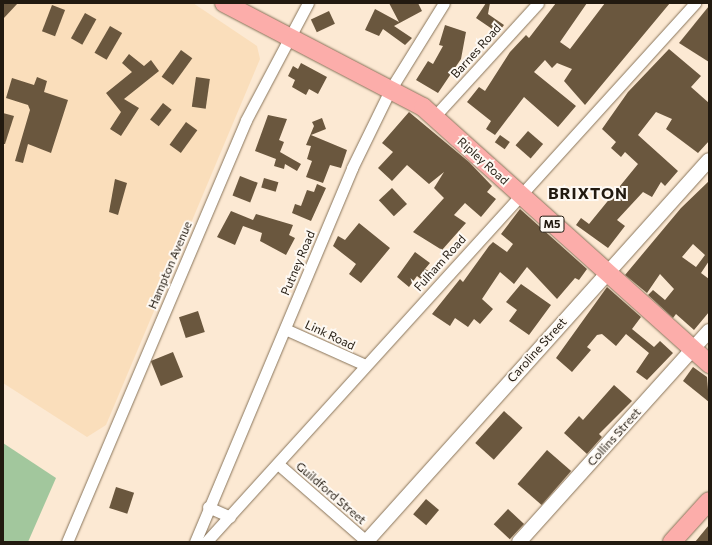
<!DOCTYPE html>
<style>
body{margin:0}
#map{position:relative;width:712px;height:545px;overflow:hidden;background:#fce9d3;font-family:Commissioner,sans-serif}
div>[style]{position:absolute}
.built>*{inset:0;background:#fadebb}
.green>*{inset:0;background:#a2c79d}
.building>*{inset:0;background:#6a573e;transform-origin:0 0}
.roads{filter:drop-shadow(0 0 1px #88745a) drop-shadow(0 0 1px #88745a)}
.minor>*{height:11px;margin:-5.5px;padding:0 5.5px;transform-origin:5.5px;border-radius:5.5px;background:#fff}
.tertiary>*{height:14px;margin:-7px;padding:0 7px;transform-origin:7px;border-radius:7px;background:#fff}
.primary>*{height:18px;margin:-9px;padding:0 9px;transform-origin:9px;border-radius:9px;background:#fcadaa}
span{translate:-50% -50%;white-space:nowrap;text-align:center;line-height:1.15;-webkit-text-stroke:4px #fef9f3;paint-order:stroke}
.shield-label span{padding:1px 3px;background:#fef9f3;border:1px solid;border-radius:3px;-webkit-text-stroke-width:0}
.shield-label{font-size:11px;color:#221a10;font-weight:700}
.street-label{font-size:12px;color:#221a10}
.district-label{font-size:16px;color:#221a10;font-weight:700;letter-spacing:1px}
.frame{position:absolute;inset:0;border:4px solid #221a10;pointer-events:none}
</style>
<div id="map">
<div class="built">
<i style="clip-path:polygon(3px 3px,193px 3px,257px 46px,260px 59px,106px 425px,87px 437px,3px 383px)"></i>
</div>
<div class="green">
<i style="clip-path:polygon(3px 443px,56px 478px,28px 542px,3px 542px)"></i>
</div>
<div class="building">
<i style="clip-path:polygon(3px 3px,18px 3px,3px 19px)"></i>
<i style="clip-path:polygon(389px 3px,418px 3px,422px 11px,394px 26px,412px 38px,405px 45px,383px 29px,379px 36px,365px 30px,375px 9px,399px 22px)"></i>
<i style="clip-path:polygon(486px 3px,490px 3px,488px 14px,504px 25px,498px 33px,476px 18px)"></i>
<i style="clip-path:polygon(556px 3px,587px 3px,560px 42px,570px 49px,605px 3px,670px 3px,585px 105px,564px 81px,572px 69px,557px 63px,552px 68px,545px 60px,534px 72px,576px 106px,558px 127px,524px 97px,495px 135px,486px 129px,491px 121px,467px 102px,479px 87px,485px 91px,510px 52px,526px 35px,529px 38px)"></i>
<i style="left:52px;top:5px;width:14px;height:28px;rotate:21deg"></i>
<i style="clip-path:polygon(709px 6px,709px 62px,679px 43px)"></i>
<i style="left:329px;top:11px;width:14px;height:20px;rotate:65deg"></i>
<i style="left:85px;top:13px;width:13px;height:29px;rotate:29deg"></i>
<i style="clip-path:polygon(445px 25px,466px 32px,461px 59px,438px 93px,416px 80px,428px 61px,433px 64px,443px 46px,439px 45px)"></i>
<i style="left:110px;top:26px;width:14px;height:31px;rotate:30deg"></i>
<i style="clip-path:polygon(669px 49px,701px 76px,691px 87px,709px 103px,709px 141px,698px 153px,666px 129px,672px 119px,656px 112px,638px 135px,678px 171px,665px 186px,661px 182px,652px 197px,643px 192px,617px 220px,625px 226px,608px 248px,576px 225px,581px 218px,589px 224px,638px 164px,625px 152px,621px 157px,611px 148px,616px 142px,602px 129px,628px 92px)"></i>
<i style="left:181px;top:50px;width:14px;height:33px;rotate:36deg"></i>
<i style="clip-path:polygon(129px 54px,144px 66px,151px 60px,159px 71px,124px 99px,139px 108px,121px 136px,110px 129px,121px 112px,106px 93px,132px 72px,122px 63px)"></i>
<i style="clip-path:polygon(301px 63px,327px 77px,318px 94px,309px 89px,306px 95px,292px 87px,295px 80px,288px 76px,293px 66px,298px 69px)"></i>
<i style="clip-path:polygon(37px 77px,47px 81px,44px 92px,68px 100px,51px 153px,28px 144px,23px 163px,15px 161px,30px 110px,28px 105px,6px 98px,12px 78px,34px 85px)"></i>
<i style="left:196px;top:77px;width:14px;height:30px;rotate:8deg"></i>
<i style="left:163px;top:103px;width:11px;height:21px;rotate:38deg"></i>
<i style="clip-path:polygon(409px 112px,469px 162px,492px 186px,487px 192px,496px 199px,481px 217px,465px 203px,454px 215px,466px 223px,442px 250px,413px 232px,444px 198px,434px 188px,444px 172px,429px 184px,407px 165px,392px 181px,378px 168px,393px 152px,382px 143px)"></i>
<i style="clip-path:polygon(3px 113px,14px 116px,5px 144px,3px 144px)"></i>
<i style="clip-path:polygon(268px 115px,287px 119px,279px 140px,284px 142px,280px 152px,301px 164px,297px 171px,285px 164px,284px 169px,274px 166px,276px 159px,255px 151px)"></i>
<i style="clip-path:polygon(322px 118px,326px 129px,311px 135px,347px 150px,341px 168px,330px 165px,323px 183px,306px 177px,312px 161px,307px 159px,311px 146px,306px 145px,314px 126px,312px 122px)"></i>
<i style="left:186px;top:122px;width:14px;height:28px;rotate:36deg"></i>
<i style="left:528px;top:131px;width:20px;height:19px;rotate:41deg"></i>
<i style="left:500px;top:135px;width:12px;height:9px;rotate:35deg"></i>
<i style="left:240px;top:176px;width:19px;height:21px;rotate:21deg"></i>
<i style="left:264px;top:178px;width:15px;height:10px;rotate:16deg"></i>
<i style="clip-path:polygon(115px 179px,127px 183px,118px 215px,109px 212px)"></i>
<i style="clip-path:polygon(evenodd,709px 181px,709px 261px,701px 273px,709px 279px,709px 312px,694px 330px,676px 314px,673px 318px,648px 295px,653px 290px,665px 300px,674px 289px,660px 274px,647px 293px,625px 275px,681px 208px,709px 181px,693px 244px,705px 255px,696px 267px,682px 257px,693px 244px)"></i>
<i style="clip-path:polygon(317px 184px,326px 188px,311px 221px,292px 213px,295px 204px,301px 206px,307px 190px,314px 192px)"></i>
<i style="left:392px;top:188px;width:22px;height:18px;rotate:47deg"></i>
<i style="clip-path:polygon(520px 209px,587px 269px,579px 280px,575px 278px,557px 299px,527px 267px,514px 284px,500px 272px,482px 299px,493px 309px,480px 324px,474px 319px,468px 327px,455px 318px,450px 326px,432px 314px,460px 279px,463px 282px,489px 246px,493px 242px,507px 252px,513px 244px,501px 234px)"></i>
<i style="clip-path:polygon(231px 211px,253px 220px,256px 214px,293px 225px,289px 235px,295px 238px,286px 255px,260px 241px,262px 233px,243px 226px,235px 245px,217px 237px)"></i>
<i style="clip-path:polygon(359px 223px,390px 248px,361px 283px,349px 274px,356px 264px,333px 246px,338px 236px,345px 240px)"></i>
<i style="clip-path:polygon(415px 252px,430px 263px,425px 269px,429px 271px,422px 280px,417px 276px,409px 287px,397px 277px)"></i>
<i style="clip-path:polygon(521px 284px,551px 305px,529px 335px,509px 321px,517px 310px,506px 302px)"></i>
<i style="clip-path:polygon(607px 287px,641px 317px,632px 329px,654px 347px,660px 341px,673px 353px,647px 380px,636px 372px,649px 353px,626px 334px,616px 346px,602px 334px,597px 335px,587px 347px,591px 350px,572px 372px,556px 358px)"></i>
<i style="left:198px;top:311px;width:22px;height:20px;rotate:72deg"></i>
<i style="left:173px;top:352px;width:27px;height:24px;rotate:68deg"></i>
<i style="clip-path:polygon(693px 367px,707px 377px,709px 402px,683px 381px)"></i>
<i style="clip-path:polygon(614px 385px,632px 401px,599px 434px,602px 437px,587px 454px,564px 433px,579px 416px,583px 420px)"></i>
<i style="left:504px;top:411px;width:25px;height:43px;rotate:42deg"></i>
<i style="left:547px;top:450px;width:32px;height:45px;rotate:41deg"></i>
<i style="left:116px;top:487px;width:19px;height:22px;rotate:18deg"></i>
<i style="left:426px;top:499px;width:17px;height:20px;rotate:40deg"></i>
<i style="left:508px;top:509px;width:22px;height:21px;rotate:43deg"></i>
<i style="clip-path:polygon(709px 525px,709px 542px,695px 542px)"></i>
</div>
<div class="roads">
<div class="minor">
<i style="left:434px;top:117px;width:154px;rotate:-47.6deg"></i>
<i style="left:285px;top:329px;width:88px;rotate:24.2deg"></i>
<i style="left:278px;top:464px;width:118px;rotate:41.2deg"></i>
<i style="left:208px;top:507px;width:24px;rotate:24deg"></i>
<i style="left:67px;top:542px;width:458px;rotate:-67deg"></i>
<i style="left:246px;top:120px;width:132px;rotate:-62.1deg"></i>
<i style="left:195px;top:542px;width:406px;rotate:-67.2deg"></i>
<i style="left:352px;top:168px;width:87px;rotate:-64deg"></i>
<i style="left:390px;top:90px;width:102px;rotate:-58.2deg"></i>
<i style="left:206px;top:542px;width:728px;rotate:-47.78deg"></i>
</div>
<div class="tertiary">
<i style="left:366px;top:542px;width:513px;rotate:-48.08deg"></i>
<i style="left:519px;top:542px;width:284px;rotate:-48deg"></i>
</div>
<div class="primary">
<i style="left:224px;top:3px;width:225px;rotate:27.6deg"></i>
<i style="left:423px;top:107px;width:385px;rotate:41.9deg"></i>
<i style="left:672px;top:542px;width:55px;rotate:-47.9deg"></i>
</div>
</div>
<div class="shield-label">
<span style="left:552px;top:224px">M5</span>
</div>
<div class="street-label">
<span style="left:476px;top:51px;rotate:-48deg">Barnes Road</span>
<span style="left:483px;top:161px;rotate:42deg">Ripley Road</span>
<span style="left:298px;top:263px;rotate:-67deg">Putney Road</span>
<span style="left:440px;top:263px;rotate:-48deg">Fulham Road</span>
<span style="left:170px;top:265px;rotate:-67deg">Hampton Avenue</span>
<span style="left:330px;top:335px;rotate:25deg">Link Road</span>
<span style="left:537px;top:350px;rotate:-48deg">Caroline Street</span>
<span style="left:614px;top:437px;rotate:-48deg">Collins Street</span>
<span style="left:331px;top:493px;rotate:41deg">Guildford Street</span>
</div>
<div class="district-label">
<span style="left:588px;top:193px">BRIXTON</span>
</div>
<div class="frame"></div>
</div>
